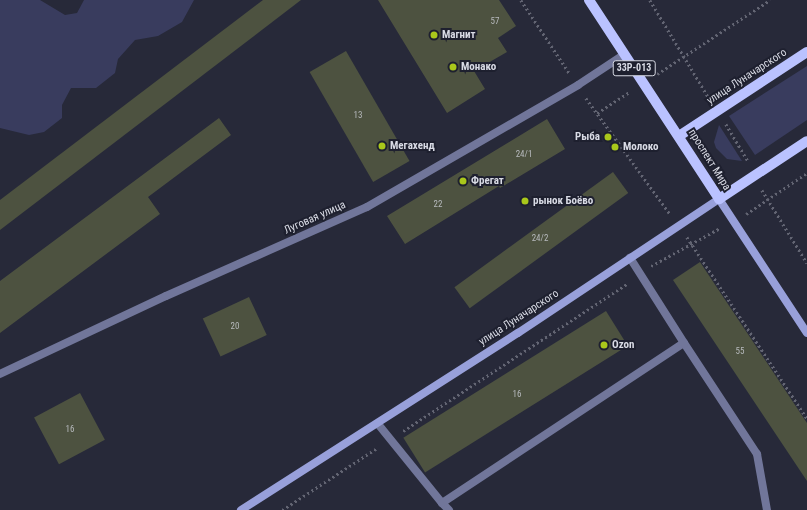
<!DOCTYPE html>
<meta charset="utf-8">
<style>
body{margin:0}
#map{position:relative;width:807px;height:510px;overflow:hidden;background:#272939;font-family:"Roboto Condensed",sans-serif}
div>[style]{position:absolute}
.green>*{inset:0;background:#393c5e}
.building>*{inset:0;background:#4d5240;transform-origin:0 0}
.path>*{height:2.5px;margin-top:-1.25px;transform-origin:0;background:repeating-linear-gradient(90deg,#636573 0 2px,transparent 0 5px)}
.lane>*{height:8px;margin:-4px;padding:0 4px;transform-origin:4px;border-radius:4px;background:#71769a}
.street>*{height:8px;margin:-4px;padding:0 4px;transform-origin:4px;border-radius:4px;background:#71769a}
.secondary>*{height:8px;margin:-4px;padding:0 4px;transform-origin:4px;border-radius:4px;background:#98a0da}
.primary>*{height:10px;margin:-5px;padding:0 5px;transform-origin:5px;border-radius:5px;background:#bac2ff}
.dots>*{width:11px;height:11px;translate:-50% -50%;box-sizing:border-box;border:2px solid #1e202f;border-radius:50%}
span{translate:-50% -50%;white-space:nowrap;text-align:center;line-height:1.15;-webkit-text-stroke:4px #1e202f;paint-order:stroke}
.number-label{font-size:9px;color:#b6b9bc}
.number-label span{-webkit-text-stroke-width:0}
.shield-label span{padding:1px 3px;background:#1e202f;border:1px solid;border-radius:3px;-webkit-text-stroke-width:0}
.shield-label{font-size:10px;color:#d9dbe5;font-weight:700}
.poi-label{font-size:11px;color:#d9dbe5;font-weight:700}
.left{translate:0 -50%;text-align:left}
.right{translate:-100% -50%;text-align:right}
.street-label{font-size:11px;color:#d9dbe5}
</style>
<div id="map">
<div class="green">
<i style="clip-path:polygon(0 0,40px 0,65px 15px,77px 13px,84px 0,194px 0,182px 22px,158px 36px,135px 40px,118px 59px,115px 73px,96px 88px,71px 88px,62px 105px,62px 118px,44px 132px,29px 135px,0 128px)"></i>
<i style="clip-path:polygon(807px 66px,807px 120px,755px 155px,729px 116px)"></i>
<i style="clip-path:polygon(719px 125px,742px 161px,727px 159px,716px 148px,714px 142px)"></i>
</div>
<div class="building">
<i style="clip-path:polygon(263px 0,301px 0,0 230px,0 200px)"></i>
<i style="clip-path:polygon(378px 0,499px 0,516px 26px,498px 38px,507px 52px,474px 71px,485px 89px,447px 113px)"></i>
<i style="left:346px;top:51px;width:127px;height:42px;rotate:60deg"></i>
<i style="clip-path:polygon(219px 118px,231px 135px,148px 197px,160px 214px,0 333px,0 281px)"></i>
<i style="clip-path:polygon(547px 119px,565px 149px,500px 188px,499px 186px,405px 244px,387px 216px)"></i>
<i style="left:613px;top:172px;width:26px;height:196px;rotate:54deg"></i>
<i style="clip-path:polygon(700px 262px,807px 423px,807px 481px,673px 280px)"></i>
<i style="left:249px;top:297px;width:42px;height:51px;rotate:65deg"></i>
<i style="left:606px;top:311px;width:41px;height:239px;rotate:58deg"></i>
<i style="left:80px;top:393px;width:53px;height:52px;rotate:62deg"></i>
</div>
<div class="path">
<i style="left:521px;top:0;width:89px;rotate:56.5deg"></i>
<i style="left:650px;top:0;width:114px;rotate:59deg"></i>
<i style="left:657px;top:74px;width:135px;rotate:-33.2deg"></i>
<i style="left:586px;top:98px;width:143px;rotate:54.1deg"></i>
<i style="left:597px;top:113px;width:38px;rotate:-33deg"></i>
<i style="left:726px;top:124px;width:43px;rotate:59.3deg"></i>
<i style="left:762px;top:190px;width:86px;rotate:58.3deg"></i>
<i style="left:746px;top:214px;width:73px;rotate:-33.9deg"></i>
<i style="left:687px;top:237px;width:217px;rotate:56.5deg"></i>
<i style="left:651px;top:266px;width:79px;rotate:-28.8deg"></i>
<i style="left:403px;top:431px;width:269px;rotate:-33.3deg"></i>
<i style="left:282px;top:510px;width:113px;rotate:-33.1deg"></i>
</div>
<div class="lane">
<i style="left:684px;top:343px;width:133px;rotate:56.7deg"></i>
<i style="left:757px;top:454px;width:57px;rotate:79.9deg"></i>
<i style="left:378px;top:424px;width:102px;rotate:51deg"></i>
<i style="left:449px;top:510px;width:10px;rotate:-135deg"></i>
<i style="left:442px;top:503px;width:290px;rotate:-33.5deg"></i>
<i style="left:684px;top:343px;width:101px;rotate:-122.4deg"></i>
</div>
<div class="street">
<i style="left:0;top:374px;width:183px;rotate:-25.2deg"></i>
<i style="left:166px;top:296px;width:220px;rotate:-23.9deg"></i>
<i style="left:367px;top:207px;width:244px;rotate:-30deg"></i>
<i style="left:578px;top:85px;width:56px;rotate:-33.4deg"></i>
</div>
<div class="secondary">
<i style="left:241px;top:510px;width:329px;rotate:-32.6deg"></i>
<i style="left:518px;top:333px;width:242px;rotate:-33.7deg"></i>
<i style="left:719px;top:199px;width:160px;rotate:56.7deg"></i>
</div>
<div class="primary">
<i style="left:589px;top:0;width:238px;rotate:56.8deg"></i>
<i style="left:719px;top:199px;width:105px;rotate:-33.4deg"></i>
<i style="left:679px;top:136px;width:153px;rotate:-33.3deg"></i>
</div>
<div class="dots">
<i style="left:434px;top:35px;background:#a9c71b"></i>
<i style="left:453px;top:67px;background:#a9c71b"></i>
<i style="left:608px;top:137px;background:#a9c71b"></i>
<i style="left:382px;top:146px;background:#a9c71b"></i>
<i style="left:615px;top:147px;background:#a9c71b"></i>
<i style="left:463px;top:181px;background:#a9c71b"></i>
<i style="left:525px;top:201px;background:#a9c71b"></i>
<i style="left:604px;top:345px;background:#a9c71b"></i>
</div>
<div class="number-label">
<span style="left:495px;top:21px">57</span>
<span style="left:358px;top:115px">13</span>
<span style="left:524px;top:154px">24/1</span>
<span style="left:438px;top:204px">22</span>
<span style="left:540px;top:238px">24/2</span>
<span style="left:235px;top:326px">20</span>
<span style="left:740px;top:351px">55</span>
<span style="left:517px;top:394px">16</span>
<span style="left:70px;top:429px">16</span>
</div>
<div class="shield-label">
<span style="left:634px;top:68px">33Р-013</span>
</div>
<div class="poi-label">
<span class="left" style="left:442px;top:35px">Магнит</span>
<span class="left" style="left:461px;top:67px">Монако</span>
<span class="right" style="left:600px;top:137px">Рыба</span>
<span class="left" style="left:390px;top:146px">Мегахенд</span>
<span class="left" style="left:623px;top:147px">Молоко</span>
<span class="left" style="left:471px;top:181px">Фрегат</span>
<span class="left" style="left:533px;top:201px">рынок Боёво</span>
<span class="left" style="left:612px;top:345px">Ozon</span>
</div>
<div class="street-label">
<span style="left:747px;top:77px;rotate:-33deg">улица Луначарского</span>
<span style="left:709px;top:160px;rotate:58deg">проспект Мира</span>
<span style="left:315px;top:218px;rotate:-24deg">Луговая улица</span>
<span style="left:519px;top:318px;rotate:-33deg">улица Луначарского</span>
</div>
</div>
